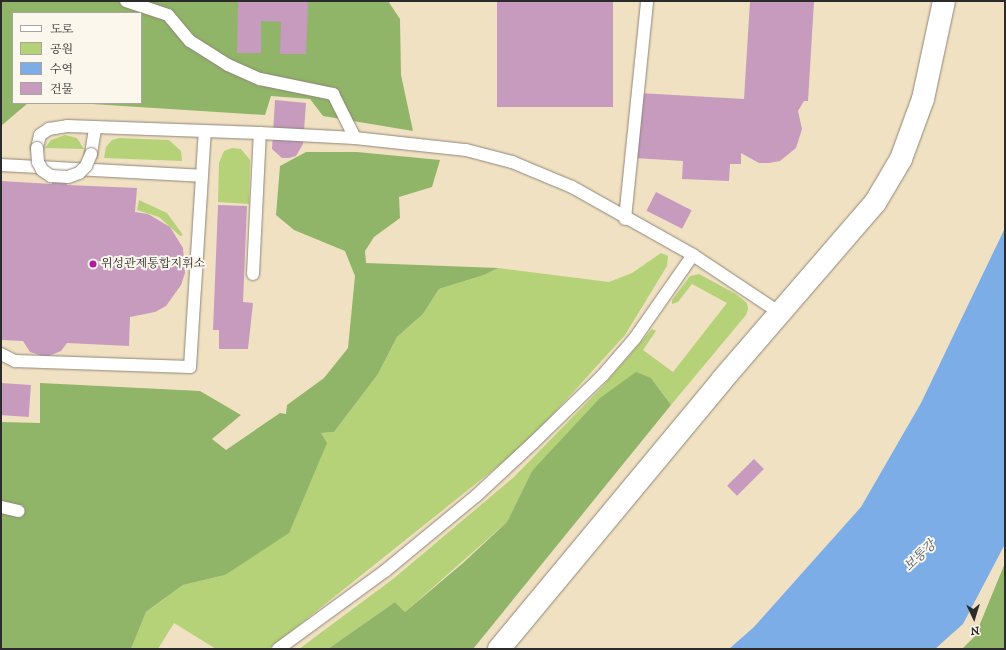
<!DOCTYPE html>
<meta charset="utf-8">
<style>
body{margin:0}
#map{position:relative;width:1006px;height:650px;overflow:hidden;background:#f1e1c3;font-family:"IM FELL DW Pica","Noto Serif KR",serif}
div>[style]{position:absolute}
.green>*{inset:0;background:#b5d278}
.forest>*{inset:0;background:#90b468}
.water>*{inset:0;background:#7cade7}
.building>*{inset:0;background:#c69bbe;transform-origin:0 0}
.roads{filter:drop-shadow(0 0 1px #8e8677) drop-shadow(0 0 1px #8e8677)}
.service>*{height:12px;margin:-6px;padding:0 6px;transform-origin:6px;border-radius:6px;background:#fff}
.secondary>*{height:22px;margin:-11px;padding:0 11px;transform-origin:11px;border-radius:11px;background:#fff}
.bridges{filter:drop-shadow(0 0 1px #8e8677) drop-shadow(0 0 1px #8e8677)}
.service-bridge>*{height:12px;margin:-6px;padding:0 6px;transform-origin:6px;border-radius:6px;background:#fff}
.dots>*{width:11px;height:11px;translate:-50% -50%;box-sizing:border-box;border:2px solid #fbf7ec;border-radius:50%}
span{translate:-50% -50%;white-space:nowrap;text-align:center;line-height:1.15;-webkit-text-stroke:4px #fbf7ec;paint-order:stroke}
.poi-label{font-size:12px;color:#2b2b2b}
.left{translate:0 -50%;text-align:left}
.water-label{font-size:13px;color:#47586d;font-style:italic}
.frame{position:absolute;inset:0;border:2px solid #2b2b2b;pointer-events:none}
.legend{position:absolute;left:12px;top:12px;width:130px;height:92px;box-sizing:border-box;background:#fbf7ec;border:1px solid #a8a59f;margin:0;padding:5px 7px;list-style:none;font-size:12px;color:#2b2b2b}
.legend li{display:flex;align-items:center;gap:8px;height:20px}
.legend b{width:20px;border:1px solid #a8a59f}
.north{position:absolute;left:954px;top:598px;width:40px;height:40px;-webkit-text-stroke:3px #fbf7ec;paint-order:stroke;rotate:176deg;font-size:11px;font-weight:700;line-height:16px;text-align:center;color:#2b2b2b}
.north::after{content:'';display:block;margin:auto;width:14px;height:18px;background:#2b2b2b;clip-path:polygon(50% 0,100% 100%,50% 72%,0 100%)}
</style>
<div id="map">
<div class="green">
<i style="clip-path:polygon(65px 135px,77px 138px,84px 149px,45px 148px,51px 140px)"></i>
<i style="clip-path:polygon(119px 138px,169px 140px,181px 151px,182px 161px,104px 158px,106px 147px,112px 140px)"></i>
<i style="clip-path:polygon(232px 148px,241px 149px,250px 160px,249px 204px,218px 202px,219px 163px,224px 151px)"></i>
<i style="clip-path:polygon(139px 200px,167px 213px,183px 235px,180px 236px,159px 217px,137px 210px)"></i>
<i style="clip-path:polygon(661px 253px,668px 256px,667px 266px,625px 335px,528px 442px,269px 649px,216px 649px,174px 623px,158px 649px,131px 649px,146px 612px,183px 585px,225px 575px,320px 433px,334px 432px,378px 374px,397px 337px,423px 314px,439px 289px,484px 275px,498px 268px,609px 282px,632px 273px)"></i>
<i style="clip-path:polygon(699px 274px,736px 294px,747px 303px,748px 309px,746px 315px,671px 405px,651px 378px,532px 471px,507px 522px,405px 612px,395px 602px,328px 649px,299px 649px,393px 579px,514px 477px,603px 386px,652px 329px,656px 331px,643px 350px,673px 372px,727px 303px,692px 284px,678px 302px,672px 304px,672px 300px,690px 276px)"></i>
</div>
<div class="forest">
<i style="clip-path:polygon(1px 1px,388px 1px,400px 19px,401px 75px,413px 131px,323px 116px,310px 99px,271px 96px,265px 115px,76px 103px,141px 103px,141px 13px,13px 13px,13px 103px,28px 103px,1px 126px)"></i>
<i style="clip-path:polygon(306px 152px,357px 152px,440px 160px,432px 187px,399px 197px,400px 218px,374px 237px,365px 251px,366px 263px,498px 268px,484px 275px,439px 289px,423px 314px,397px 337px,378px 374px,334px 432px,321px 433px,327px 443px,289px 533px,225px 575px,183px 585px,154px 606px,146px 612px,131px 649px,1px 649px,1px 422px,40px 423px,40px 383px,200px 391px,241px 415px,212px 439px,226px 450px,280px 413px,286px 414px,287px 405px,324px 378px,348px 348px,355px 276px,345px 251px,294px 230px,276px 215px,280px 166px)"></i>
<i style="clip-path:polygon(636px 372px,651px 378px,671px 405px,473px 649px,328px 649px,395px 602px,405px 612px,463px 563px,507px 522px,532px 471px,600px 398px)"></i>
<i style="clip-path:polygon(1005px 563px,1005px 649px,962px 649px,975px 636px)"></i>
</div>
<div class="water">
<i style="clip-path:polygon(1005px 228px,1005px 544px,963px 624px,935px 649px,729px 649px,754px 627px,861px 507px,921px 403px)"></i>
</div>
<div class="building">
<i style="clip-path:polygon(238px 1px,308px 1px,306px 54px,280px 54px,281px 22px,261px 21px,261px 53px,237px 53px)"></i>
<i style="left:497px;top:1px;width:116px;height:106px"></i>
<i style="clip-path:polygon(750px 1px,814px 1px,808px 101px,804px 101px,798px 111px,802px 129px,796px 148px,780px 161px,769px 163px,759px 163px,741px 153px,741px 164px,730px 164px,729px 181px,682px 179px,683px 161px,635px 158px,639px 93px,744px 99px)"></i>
<i style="clip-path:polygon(275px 100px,306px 103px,303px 144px,296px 156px,289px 158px,282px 158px,272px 149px)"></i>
<i style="clip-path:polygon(53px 169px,68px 170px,67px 185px,137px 188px,135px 212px,148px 214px,170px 227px,183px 248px,185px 273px,181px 285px,166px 306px,155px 312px,130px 317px,129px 346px,67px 343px,61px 351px,46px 357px,30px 352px,23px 341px,1px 340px,1px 181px,52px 184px)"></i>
<i style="left:656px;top:192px;width:40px;height:21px;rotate:27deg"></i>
<i style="clip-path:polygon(218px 205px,247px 206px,243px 302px,253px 303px,248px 349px,219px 349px,219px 330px,213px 330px)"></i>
<i style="left:1px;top:383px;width:30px;height:32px;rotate:4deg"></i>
<i style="left:754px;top:459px;width:14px;height:38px;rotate:45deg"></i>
</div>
<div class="roads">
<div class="service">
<i style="left:126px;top:1px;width:44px;rotate:18.4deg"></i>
<i style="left:168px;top:15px;width:34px;rotate:50deg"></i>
<i style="left:190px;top:41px;width:45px;rotate:32.3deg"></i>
<i style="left:228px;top:65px;width:35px;rotate:24deg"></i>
<i style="left:260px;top:79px;width:75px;rotate:11.6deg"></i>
<i style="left:333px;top:94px;width:49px;rotate:63.4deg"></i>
<i style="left:37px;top:148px;width:13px;rotate:-77deg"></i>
<i style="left:40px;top:135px;width:11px;rotate:-34deg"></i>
<i style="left:49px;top:129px;width:18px;rotate:-9deg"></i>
<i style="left:67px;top:126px;width:193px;rotate:2.1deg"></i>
<i style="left:91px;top:154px;width:25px;rotate:-81deg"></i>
<i style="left:1px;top:165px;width:200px;rotate:3.1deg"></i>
<i style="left:625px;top:219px;width:219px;rotate:-84.2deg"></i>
<i style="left:253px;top:274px;width:141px;rotate:-87.2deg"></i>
<i style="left:260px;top:133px;width:95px;rotate:3deg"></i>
<i style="left:355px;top:138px;width:112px;rotate:6.2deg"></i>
<i style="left:466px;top:150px;width:48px;rotate:14.6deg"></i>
<i style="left:512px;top:162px;width:65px;rotate:22.6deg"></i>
<i style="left:572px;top:187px;width:139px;rotate:29.3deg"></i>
<i style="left:693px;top:255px;width:105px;rotate:33.7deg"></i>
<i style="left:1px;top:354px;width:16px;rotate:27deg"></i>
<i style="left:15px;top:361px;width:175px;rotate:2deg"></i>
<i style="left:190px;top:367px;width:236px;rotate:-86.4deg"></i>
<i style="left:1px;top:507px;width:18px;rotate:13deg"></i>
<i style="left:278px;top:649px;width:132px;rotate:-36.1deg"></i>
<i style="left:385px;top:571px;width:118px;rotate:-39.5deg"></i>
<i style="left:476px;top:496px;width:78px;rotate:-42.9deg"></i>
<i style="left:533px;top:443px;width:98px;rotate:-44.2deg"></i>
<i style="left:603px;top:375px;width:49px;rotate:-49.1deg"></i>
<i style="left:635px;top:338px;width:101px;rotate:-55.1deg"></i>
</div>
<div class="secondary">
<i style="left:499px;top:649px;width:349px;rotate:-50.3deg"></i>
<i style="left:722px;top:380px;width:234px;rotate:-49.2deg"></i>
<i style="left:875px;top:203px;width:51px;rotate:-59.4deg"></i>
<i style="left:901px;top:159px;width:64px;rotate:-69.9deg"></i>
<i style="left:923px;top:99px;width:100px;rotate:-77.9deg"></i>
</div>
</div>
<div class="bridges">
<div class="service-bridge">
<i style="left:37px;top:148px;width:14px;rotate:86deg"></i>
<i style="left:38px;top:162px;width:9px;rotate:63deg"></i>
<i style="left:42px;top:170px;width:11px;rotate:34deg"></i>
<i style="left:51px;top:176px;width:17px;rotate:3deg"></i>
<i style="left:68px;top:177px;width:12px;rotate:-20deg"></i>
<i style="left:79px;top:173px;width:10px;rotate:-45deg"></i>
<i style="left:86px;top:166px;width:13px;rotate:-67deg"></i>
</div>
</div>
<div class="dots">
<i style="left:93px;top:264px;background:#b5179e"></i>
</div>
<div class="poi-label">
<span class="left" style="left:101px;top:264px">위성관제통합지휘소</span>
</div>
<div class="water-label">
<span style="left:920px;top:556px;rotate:-43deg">보통강</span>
</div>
<div class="frame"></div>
<ul class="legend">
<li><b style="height:5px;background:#fff"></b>도로</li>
<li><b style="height:11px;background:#b5d278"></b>공원</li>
<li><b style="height:11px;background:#7cade7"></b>수역</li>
<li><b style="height:11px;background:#c69bbe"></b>건물</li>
</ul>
<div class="north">N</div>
</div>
